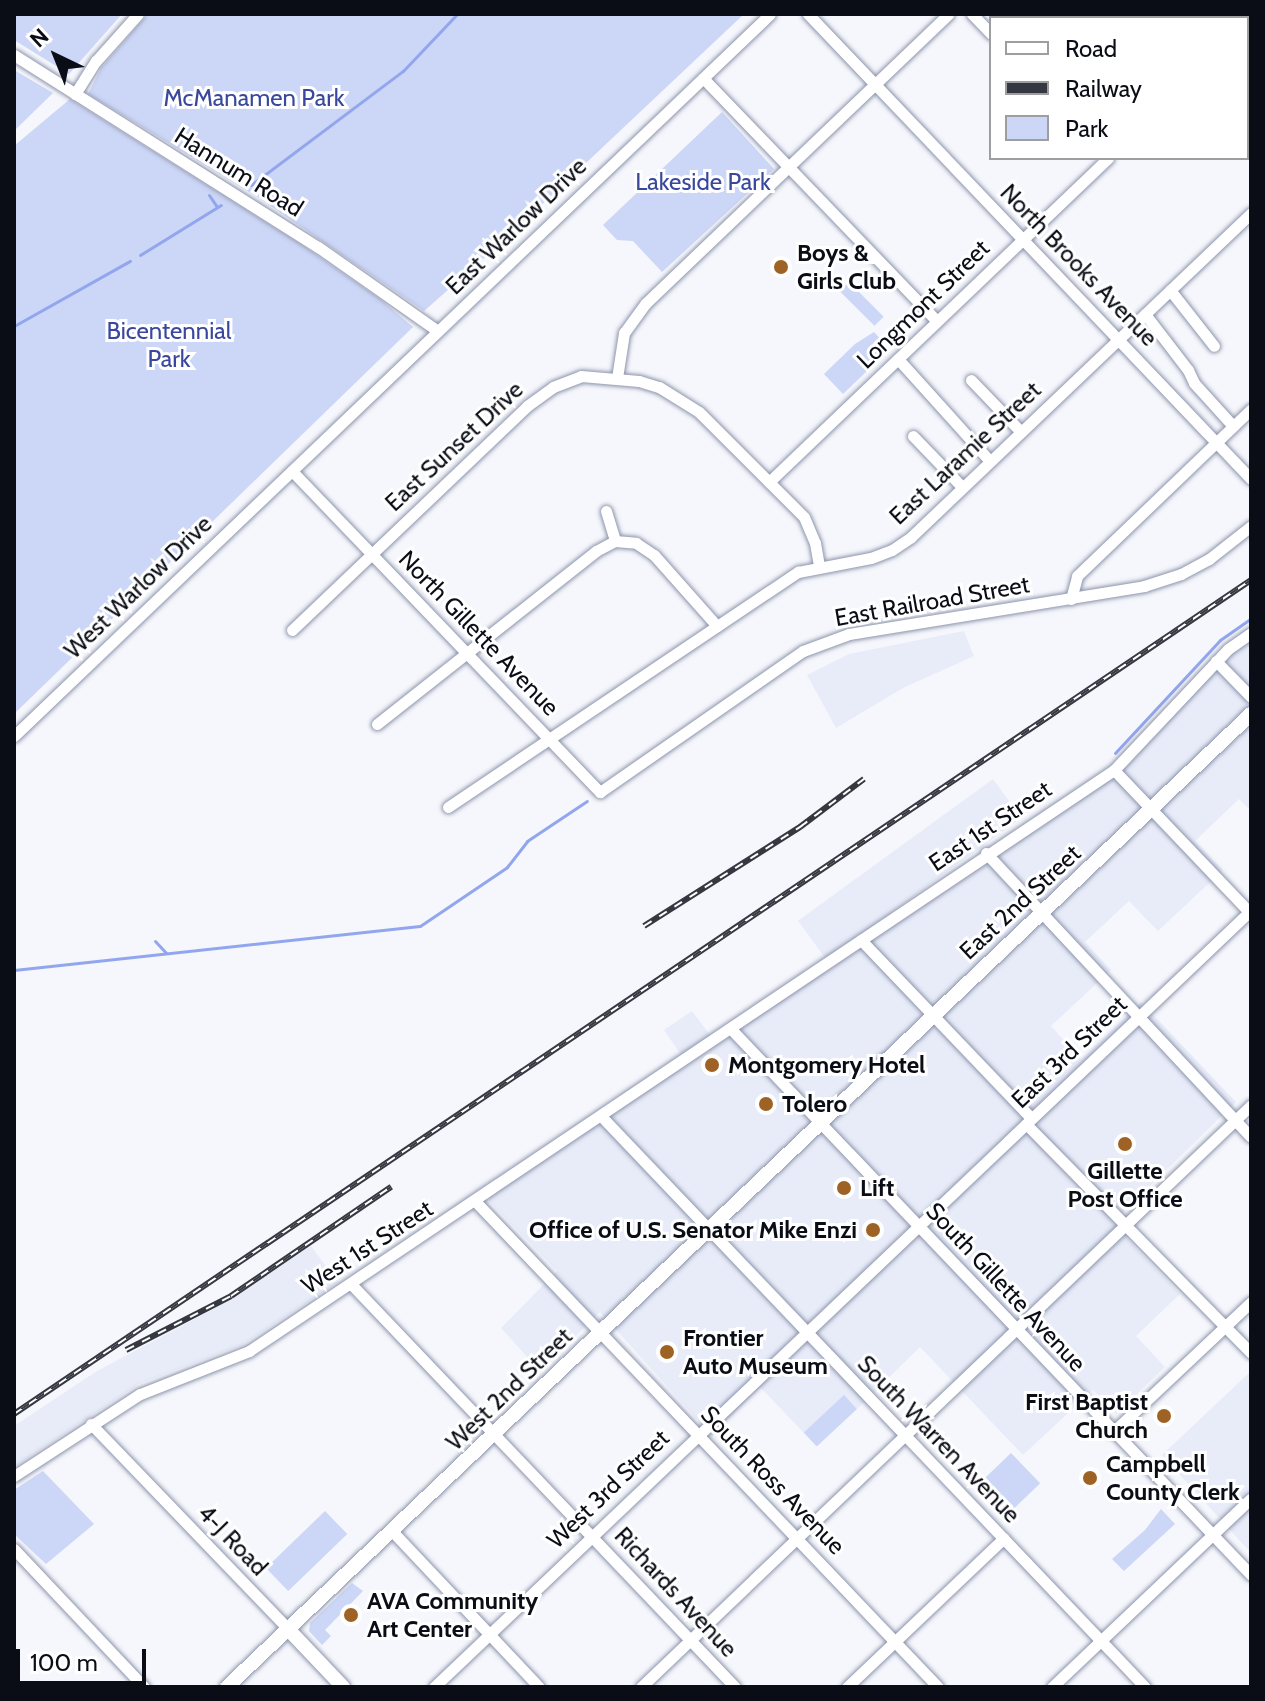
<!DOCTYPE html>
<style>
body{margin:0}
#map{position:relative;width:1265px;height:1701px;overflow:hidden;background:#f5f7fc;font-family:Cabin,sans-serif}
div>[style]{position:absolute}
.built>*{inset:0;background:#e8ecf9;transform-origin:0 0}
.green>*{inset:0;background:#ccd6f6;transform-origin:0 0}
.stream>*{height:3px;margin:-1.5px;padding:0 1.5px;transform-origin:1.5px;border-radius:1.5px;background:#92a6ee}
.roads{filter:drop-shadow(0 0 2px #8d94ac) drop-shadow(0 0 2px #8d94ac)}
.minor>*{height:11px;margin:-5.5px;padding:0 5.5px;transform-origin:5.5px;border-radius:5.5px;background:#fff}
.major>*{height:14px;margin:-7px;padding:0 7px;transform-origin:7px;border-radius:7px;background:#fff}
.rail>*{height:6px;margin-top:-3px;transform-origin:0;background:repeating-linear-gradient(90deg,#fff 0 9px,#363841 0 18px);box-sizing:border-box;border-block:2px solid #363841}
.dots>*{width:22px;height:22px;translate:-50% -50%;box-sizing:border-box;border:4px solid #fff;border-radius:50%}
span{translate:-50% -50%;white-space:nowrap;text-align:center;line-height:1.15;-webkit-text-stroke:6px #fff;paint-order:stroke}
.park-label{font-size:24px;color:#39489c}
.street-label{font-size:24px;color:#0b0d16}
.poi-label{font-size:24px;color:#0b0d16;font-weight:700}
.left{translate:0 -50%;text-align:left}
.right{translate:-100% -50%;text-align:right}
.frame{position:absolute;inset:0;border:16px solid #0b0d16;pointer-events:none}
.legend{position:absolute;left:989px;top:16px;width:260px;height:144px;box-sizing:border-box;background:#fff;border:2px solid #9d9ea2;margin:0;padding:10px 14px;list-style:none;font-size:24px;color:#0b0d16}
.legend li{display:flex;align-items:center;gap:16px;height:40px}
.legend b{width:40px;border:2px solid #9d9ea2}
.north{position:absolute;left:16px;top:16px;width:80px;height:80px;-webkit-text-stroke:6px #fff;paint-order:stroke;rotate:317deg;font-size:22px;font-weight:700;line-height:32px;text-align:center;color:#0b0d16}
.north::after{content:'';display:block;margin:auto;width:28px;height:36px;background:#0b0d16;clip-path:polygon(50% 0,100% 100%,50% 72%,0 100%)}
.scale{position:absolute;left:16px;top:1649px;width:130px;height:36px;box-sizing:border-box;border:4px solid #0b0d16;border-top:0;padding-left:10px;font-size:24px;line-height:28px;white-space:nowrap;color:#0b0d16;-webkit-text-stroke:6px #fff;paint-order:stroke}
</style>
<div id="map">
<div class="built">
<i style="clip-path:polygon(986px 14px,1187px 14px,1191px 18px,991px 19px)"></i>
<i style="clip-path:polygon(964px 631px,974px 656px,903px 688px,836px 728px,807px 675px,849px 654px)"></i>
<i style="clip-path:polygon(1251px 641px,1251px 811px,1239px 799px,1195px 841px,1223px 870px,1158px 931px,1129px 901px,1085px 942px,1111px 970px,1051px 1026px,1081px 1059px,1141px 1002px,1236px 1102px,1112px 1223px,1180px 1294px,1136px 1336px,1165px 1367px,1116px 1414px,1093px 1390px,1023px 1455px,920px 1347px,857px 1409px,844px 1396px,804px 1433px,760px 1387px,712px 1436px,600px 1312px,540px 1371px,501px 1328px,557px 1271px,489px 1201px,489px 1196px,686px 1062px,664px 1030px,692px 1011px,716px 1043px,1124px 768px,1231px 654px)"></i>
<i style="left:993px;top:779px;width:48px;height:241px;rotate:54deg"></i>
<i style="clip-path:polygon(311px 1246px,338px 1282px,242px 1345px,139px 1384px,14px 1467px,14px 1426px,97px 1371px,206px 1313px)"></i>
<i style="clip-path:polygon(1250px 1372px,1251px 1373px,1251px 1553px,1162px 1455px)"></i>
</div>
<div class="green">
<i style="clip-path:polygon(14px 14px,122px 14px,69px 74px,14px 40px)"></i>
<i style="clip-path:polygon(148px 14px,744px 14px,499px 245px,424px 311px,259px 198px,88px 94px,101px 68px)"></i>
<i style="clip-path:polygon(14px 70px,53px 93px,14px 131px)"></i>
<i style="clip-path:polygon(70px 99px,302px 245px,380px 299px,413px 327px,14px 714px,14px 146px)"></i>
<i style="clip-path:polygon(722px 112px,774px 169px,662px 272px,633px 241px,617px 240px,603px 225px)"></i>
<i style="left:849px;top:282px;width:49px;height:13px;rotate:45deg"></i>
<i style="clip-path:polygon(874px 332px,890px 349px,843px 394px,824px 374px,855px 344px)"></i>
<i style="left:844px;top:1395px;width:19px;height:55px;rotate:47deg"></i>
<i style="left:1011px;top:1453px;width:42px;height:48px;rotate:46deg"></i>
<i style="clip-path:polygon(43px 1471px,94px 1524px,46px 1564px,14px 1534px,14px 1490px)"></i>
<i style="clip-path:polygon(1161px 1509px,1175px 1524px,1124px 1571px,1112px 1559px,1145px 1530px)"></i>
<i style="left:325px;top:1511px;width:32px;height:82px;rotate:46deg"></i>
<i style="clip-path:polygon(352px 1583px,363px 1591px,325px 1630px,331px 1636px,322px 1645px,309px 1631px,310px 1623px)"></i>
</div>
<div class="stream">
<i style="left:251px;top:185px;width:190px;rotate:-36.9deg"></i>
<i style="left:403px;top:71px;width:79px;rotate:-46.5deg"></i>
<i style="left:209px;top:195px;width:14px;rotate:56deg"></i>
<i style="left:140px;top:255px;width:95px;rotate:-31.7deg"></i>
<i style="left:14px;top:326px;width:133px;rotate:-29.3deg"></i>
<i style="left:1115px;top:753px;width:154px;rotate:-47.1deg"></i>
<i style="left:1220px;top:640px;width:38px;rotate:-35deg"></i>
<i style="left:155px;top:941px;width:16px;rotate:47deg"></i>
<i style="left:14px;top:970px;width:408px;rotate:-6.2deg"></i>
<i style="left:420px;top:926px;width:105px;rotate:-34.1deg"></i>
<i style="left:507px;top:867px;width:33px;rotate:-52deg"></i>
<i style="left:527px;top:841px;width:72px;rotate:-33.7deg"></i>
</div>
<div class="roads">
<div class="minor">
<i style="left:808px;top:14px;width:642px;rotate:46.39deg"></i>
<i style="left:972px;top:14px;width:28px;rotate:46deg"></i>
<i style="left:1247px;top:25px;width:6px;rotate:-45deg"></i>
<i style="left:14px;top:55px;width:360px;rotate:32.3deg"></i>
<i style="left:318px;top:247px;width:146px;rotate:35deg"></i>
<i style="left:703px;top:78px;width:337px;rotate:46.1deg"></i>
<i style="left:75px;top:94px;width:39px;rotate:-58deg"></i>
<i style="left:96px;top:61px;width:63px;rotate:-48.2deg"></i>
<i style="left:1170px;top:290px;width:71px;rotate:51.8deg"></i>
<i style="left:1145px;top:314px;width:71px;rotate:52.5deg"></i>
<i style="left:1188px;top:370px;width:14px;rotate:65deg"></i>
<i style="left:1194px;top:383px;width:58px;rotate:47.8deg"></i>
<i style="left:898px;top:359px;width:137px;rotate:48deg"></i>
<i style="left:617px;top:378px;width:46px;rotate:-81.2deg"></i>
<i style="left:624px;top:333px;width:37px;rotate:-54deg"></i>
<i style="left:646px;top:303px;width:418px;rotate:-43.7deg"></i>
<i style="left:971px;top:380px;width:72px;rotate:46.1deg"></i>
<i style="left:913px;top:436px;width:71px;rotate:46.1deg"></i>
<i style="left:292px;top:471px;width:445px;rotate:46.2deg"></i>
<i style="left:600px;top:792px;width:247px;rotate:-34.8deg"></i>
<i style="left:803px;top:651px;width:49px;rotate:-20.3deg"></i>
<i style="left:849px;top:634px;width:299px;rotate:-9.2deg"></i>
<i style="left:1144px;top:586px;width:39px;rotate:-18deg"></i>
<i style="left:1181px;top:574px;width:32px;rotate:-28deg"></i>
<i style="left:1209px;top:559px;width:53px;rotate:-38.2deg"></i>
<i style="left:769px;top:482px;width:469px;rotate:-43.7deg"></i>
<i style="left:606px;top:511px;width:31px;rotate:73deg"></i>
<i style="left:1071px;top:599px;width:24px;rotate:-75deg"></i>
<i style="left:1077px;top:576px;width:241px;rotate:-43.8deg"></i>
<i style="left:292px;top:630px;width:325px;rotate:-43.6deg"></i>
<i style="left:527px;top:406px;width:32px;rotate:-36deg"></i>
<i style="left:553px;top:387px;width:30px;rotate:-21deg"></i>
<i style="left:581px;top:376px;width:58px;rotate:4.9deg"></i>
<i style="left:639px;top:381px;width:21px;rotate:17deg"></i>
<i style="left:659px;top:387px;width:47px;rotate:32deg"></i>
<i style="left:699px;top:412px;width:148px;rotate:45deg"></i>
<i style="left:804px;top:517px;width:28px;rotate:67deg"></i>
<i style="left:815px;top:543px;width:23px;rotate:80deg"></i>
<i style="left:1216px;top:661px;width:50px;rotate:45.8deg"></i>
<i style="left:377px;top:724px;width:279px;rotate:-38.3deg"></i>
<i style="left:596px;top:551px;width:21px;rotate:-28deg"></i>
<i style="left:615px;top:541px;width:21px;rotate:5deg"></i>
<i style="left:636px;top:543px;width:22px;rotate:34deg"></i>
<i style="left:654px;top:555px;width:95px;rotate:48.4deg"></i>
<i style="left:14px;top:736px;width:1045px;rotate:-43.68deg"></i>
<i style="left:1114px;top:770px;width:199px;rotate:46.4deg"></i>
<i style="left:448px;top:807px;width:422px;rotate:-33.9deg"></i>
<i style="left:798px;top:572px;width:74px;rotate:-10.9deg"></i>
<i style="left:871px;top:558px;width:22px;rotate:-21deg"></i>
<i style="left:892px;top:550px;width:23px;rotate:-34deg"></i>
<i style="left:911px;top:537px;width:470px;rotate:-43.6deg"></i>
<i style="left:986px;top:853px;width:388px;rotate:47deg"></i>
<i style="left:861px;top:940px;width:246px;rotate:46.3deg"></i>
<i style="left:730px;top:1028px;width:755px;rotate:46.39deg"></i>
<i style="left:601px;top:1116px;width:789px;rotate:46.39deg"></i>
<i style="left:1026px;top:1124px;width:321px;rotate:45.5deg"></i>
<i style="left:475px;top:1201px;width:671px;rotate:46.39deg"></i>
<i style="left:352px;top:1285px;width:555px;rotate:46.39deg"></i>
<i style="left:91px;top:1424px;width:284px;rotate:46.1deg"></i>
<i style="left:1113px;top:1432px;width:190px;rotate:-43.3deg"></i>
<i style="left:14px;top:1476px;width:150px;rotate:-33.1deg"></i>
<i style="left:140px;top:1394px;width:117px;rotate:-21.5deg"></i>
<i style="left:249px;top:1351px;width:1042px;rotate:-33.89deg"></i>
<i style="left:1114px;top:770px;width:166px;rotate:-46.7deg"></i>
<i style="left:1228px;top:649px;width:28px;rotate:-35deg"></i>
<i style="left:392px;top:1531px;width:214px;rotate:46.7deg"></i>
<i style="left:14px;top:1549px;width:190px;rotate:46.7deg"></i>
<i style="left:434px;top:1687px;width:1127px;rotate:-43.56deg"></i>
<i style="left:641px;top:1687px;width:843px;rotate:-43.65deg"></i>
<i style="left:847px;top:1687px;width:216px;rotate:-43.5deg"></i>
<i style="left:1052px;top:1687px;width:274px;rotate:-43.5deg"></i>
</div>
<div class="major">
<i style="left:288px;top:1629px;width:80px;rotate:46.5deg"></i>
<i style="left:227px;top:1687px;width:1413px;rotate:-43.54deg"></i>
</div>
</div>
<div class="rail">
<i style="left:644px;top:926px;width:185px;rotate:-32.4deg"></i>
<i style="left:800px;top:827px;width:80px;rotate:-36.9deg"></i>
<i style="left:126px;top:1350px;width:118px;rotate:-27.2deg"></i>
<i style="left:231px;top:1296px;width:194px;rotate:-34.3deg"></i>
<i style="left:14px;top:1414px;width:1492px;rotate:-33.99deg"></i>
</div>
<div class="dots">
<i style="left:781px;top:267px;background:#9e6225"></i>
<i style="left:712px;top:1065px;background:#9e6225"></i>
<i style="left:766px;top:1104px;background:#9e6225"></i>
<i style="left:1125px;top:1144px;background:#9e6225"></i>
<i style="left:844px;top:1188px;background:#9e6225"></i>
<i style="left:873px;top:1230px;background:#9e6225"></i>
<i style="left:667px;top:1352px;background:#9e6225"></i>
<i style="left:1164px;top:1416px;background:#9e6225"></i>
<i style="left:1090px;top:1478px;background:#9e6225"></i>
<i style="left:351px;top:1615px;background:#9e6225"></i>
</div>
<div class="park-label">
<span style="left:254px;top:98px">McManamen Park</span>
<span style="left:703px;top:182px">Lakeside Park</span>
<span style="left:169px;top:345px">Bicentennial<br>Park</span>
</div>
<div class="street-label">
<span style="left:239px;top:172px;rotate:32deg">Hannum Road</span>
<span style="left:516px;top:226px;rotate:-44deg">East Warlow Drive</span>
<span style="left:1079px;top:265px;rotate:46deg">North Brooks Avenue</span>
<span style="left:923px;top:304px;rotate:-44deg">Longmont Street</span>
<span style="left:454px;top:446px;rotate:-43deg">East Sunset Drive</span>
<span style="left:965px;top:453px;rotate:-43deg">East Laramie Street</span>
<span style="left:138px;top:587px;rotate:-44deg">West Warlow Drive</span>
<span style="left:932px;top:601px;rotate:-10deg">East Railroad Street</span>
<span style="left:479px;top:633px;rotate:46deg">North Gillette Avenue</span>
<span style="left:990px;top:826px;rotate:-34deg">East 1st Street</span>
<span style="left:1020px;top:902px;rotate:-43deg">East 2nd Street</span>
<span style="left:1069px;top:1052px;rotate:-44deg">East 3rd Street</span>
<span style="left:367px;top:1247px;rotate:-33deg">West 1st Street</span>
<span style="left:1006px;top:1287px;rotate:47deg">South Gillette Avenue</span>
<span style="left:509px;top:1389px;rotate:-44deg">West 2nd Street</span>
<span style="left:939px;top:1439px;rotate:46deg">South Warren Avenue</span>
<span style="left:773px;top:1480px;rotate:46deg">South Ross Avenue</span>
<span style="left:608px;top:1489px;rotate:-44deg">West 3rd Street</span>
<span style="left:233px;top:1540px;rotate:46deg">4-J Road</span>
<span style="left:676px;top:1592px;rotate:47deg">Richards Avenue</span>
</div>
<div class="poi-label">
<span class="left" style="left:797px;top:267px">Boys &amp;<br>Girls Club</span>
<span class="left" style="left:728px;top:1065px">Montgomery Hotel</span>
<span class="left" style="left:782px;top:1104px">Tolero</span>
<span style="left:1125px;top:1185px">Gillette<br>Post Office</span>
<span class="left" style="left:860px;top:1188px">Lift</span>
<span class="right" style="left:857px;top:1230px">Office of U.S. Senator Mike Enzi</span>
<span class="left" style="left:683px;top:1352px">Frontier<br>Auto Museum</span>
<span class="right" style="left:1148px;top:1416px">First Baptist<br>Church</span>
<span class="left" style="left:1106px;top:1478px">Campbell<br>County Clerk</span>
<span class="left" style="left:367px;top:1615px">AVA Community<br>Art Center</span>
</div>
<div class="frame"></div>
<ul class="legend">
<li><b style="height:10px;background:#fff"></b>Road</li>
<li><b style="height:10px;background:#363841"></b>Railway</li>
<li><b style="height:22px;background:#ccd6f6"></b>Park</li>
</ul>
<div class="north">N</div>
<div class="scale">100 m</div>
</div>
